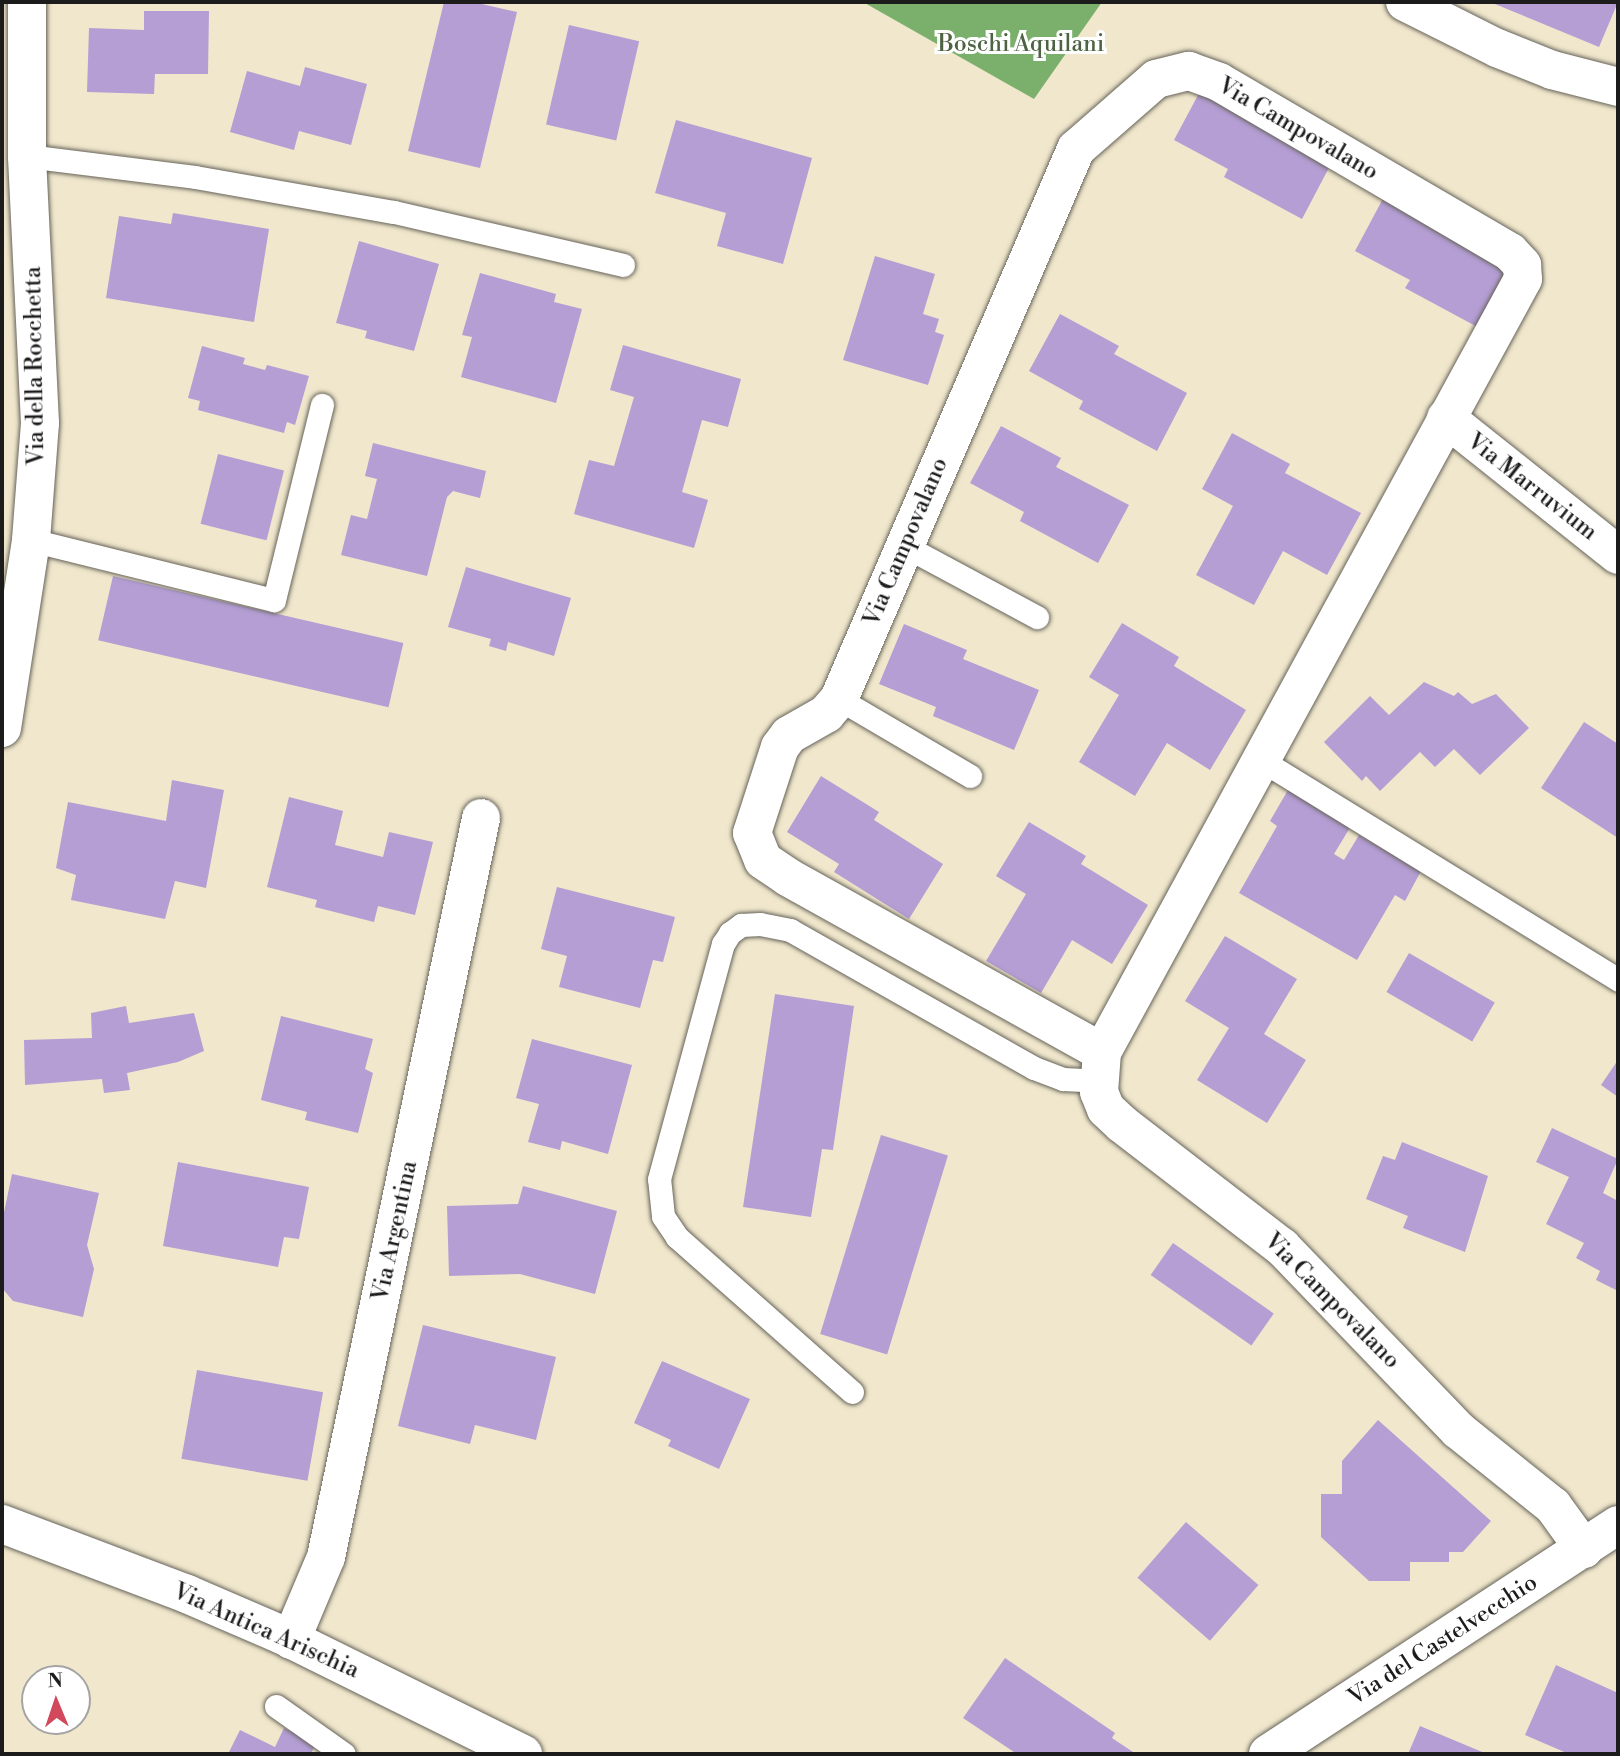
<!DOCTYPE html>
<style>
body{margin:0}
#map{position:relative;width:1620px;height:1756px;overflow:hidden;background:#f0e7cc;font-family:"Libre Bodoni",serif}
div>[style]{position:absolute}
.forest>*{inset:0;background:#7bb06c}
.building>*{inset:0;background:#b49ed4;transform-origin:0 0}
.roads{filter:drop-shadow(0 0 2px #66635a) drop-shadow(0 0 2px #66635a)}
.lane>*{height:23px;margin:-11.5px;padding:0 11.5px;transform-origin:11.5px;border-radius:11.5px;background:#fff}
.street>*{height:38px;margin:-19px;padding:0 19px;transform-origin:19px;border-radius:19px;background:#fff}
.secondary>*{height:38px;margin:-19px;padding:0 19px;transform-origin:19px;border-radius:19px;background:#fff}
span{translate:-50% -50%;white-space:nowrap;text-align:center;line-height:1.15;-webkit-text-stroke:6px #fff;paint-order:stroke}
.park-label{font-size:23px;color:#4e6343}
.street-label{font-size:23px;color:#1c1c1c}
.frame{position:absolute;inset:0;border:4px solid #1c1c1c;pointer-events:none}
.north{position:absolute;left:21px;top:1665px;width:70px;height:70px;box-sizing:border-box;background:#fff;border:2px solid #a4a4a4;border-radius:50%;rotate:358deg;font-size:19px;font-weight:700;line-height:28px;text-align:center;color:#1c1c1c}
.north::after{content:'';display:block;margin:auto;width:24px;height:32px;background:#d1495b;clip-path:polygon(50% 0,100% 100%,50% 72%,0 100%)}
</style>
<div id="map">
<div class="forest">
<i style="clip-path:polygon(863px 2px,1102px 2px,1034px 99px)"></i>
</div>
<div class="building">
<i style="clip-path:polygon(444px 2px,473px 2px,517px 12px,480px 168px,408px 151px)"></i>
<i style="clip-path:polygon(1490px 2px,1618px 2px,1599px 47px)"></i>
<i style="clip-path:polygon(144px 11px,209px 11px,208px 74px,155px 74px,154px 94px,87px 92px,89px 28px,144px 30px)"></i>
<i style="left:569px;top:25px;width:72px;height:102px;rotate:13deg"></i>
<i style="clip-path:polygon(305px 67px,367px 84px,351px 145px,299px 131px,294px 150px,230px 132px,247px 71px,300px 86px)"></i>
<i style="clip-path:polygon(1205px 82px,1332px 162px,1302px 219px,1224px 177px,1228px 169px,1174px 140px)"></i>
<i style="clip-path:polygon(676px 120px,812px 158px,783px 264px,717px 246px,726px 213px,655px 193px)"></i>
<i style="clip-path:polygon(1386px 193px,1514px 273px,1483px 330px,1405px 288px,1410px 280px,1355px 251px)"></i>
<i style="clip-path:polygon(173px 213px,269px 229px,254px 322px,106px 298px,119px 216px,171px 224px)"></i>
<i style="clip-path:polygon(359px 241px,439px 264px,414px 351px,365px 338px,367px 331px,336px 323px)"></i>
<i style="clip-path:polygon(875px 256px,935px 274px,923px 314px,939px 319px,935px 332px,944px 335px,928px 385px,843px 360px)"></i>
<i style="clip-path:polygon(480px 273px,556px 294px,554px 302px,582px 309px,556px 403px,461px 377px,472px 337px,462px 335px)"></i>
<i style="clip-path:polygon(1060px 314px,1119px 346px,1114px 354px,1187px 393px,1157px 451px,1079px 409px,1083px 401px,1029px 371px)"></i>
<i style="clip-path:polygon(623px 345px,741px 379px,728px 427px,702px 420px,682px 492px,708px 500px,694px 548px,574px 514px,589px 460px,614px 466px,634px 397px,610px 390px)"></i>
<i style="clip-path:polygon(202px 346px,245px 358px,243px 364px,265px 370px,267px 365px,309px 376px,295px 425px,287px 422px,284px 433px,198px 410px,200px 401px,188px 398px)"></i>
<i style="clip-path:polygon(1001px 426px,1061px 458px,1056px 467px,1129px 505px,1098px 563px,1020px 521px,1024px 512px,970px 483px)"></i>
<i style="clip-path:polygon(1232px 433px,1290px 464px,1285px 473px,1361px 513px,1327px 575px,1283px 551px,1254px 605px,1196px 575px,1233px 506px,1202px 489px)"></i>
<i style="clip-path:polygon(373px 443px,486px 471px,480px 498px,453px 491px,447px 497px,427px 576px,341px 555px,351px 515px,367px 519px,377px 479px,365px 476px)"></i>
<i style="left:218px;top:454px;width:68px;height:72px;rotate:14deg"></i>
<i style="clip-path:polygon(466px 567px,571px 598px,554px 656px,508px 642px,506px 651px,489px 646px,491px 639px,448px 627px)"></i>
<i style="left:113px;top:576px;width:298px;height:66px;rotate:13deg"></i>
<i style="clip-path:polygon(1122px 623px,1179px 657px,1174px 666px,1246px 710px,1210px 770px,1167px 743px,1135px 796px,1079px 762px,1119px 695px,1089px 677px)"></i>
<i style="clip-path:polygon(904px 624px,967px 650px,963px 659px,1039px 690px,1014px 750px,933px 716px,936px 707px,879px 684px)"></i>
<i style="clip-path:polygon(1424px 682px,1454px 696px,1458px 692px,1472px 704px,1496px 694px,1529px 728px,1480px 775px,1454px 749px,1435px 767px,1420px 752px,1380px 791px,1366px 776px,1362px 781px,1324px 742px,1370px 696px,1389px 715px)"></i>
<i style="clip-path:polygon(1584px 722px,1618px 744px,1618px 838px,1541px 788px)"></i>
<i style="clip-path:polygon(821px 776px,879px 812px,874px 820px,943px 864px,909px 919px,834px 872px,839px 864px,787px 832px)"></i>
<i style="clip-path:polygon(172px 780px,224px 790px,206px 888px,175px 881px,165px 919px,71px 900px,76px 875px,56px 868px,68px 802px,166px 821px)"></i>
<i style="clip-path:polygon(1288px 790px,1351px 826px,1334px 854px,1344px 860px,1359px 835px,1421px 871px,1405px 901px,1395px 895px,1357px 960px,1239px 893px,1277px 826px,1270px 821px)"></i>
<i style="clip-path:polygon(289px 797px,343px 811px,335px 845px,383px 857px,389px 832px,433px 842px,415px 915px,378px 906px,374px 922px,315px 907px,317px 900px,267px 887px)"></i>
<i style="clip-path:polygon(1029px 822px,1086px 856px,1081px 864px,1148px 905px,1112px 964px,1072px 940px,1041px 993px,986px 961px,1026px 894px,996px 876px)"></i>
<i style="clip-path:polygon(557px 887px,675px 917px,663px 962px,653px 960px,640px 1008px,559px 987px,567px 956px,541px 949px)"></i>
<i style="clip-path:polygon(1225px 936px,1297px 979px,1264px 1034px,1306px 1060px,1267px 1123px,1197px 1080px,1229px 1028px,1185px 1001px)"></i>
<i style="left:1409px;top:953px;width:99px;height:45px;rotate:30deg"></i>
<i style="clip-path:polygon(775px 994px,854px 1006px,833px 1150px,822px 1149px,811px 1217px,743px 1207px)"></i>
<i style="clip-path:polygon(126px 1006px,129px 1023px,194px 1013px,204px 1051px,178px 1062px,127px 1073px,130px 1090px,104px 1093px,102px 1079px,25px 1085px,24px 1040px,92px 1038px,91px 1013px)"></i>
<i style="clip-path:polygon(281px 1016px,373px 1039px,365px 1069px,373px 1073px,358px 1133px,305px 1120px,307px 1112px,261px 1100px)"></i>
<i style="clip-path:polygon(532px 1039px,632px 1065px,608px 1154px,562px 1141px,560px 1150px,528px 1142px,539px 1104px,516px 1098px)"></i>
<i style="clip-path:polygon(1618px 1060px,1618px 1097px,1601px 1085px)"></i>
<i style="clip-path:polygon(1552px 1128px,1618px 1159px,1603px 1193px,1618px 1201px,1618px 1291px,1596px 1280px,1600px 1271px,1576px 1258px,1584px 1243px,1546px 1224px,1569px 1177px,1536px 1162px)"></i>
<i style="left:881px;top:1135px;width:70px;height:208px;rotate:17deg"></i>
<i style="clip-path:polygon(1402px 1142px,1488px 1176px,1465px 1252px,1403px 1228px,1408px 1216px,1366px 1199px,1383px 1156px,1395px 1160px)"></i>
<i style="clip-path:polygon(178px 1162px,309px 1187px,299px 1239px,284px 1237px,278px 1267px,163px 1246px)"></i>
<i style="clip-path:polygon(12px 1174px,99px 1193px,87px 1245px,94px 1269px,83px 1317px,13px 1301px,2px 1288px,2px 1222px)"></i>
<i style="clip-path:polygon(523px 1186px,617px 1211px,595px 1294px,520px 1274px,449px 1276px,447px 1206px,518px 1204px)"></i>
<i style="left:1173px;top:1243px;width:123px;height:39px;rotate:35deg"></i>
<i style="clip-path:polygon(423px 1325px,556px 1357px,536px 1440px,475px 1425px,470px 1444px,398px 1426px)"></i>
<i style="clip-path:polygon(662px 1361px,750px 1399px,719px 1469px,668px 1446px,671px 1440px,634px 1423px)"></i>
<i style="left:197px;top:1370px;width:128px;height:90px;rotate:10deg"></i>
<i style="clip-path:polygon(1378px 1420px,1491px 1521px,1463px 1552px,1449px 1552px,1449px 1562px,1410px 1562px,1410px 1581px,1369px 1581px,1321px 1537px,1321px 1494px,1342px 1494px,1342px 1461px)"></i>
<i style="left:1186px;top:1522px;width:96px;height:74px;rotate:41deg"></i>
<i style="clip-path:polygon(1005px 1658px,1115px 1733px,1112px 1738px,1136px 1754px,1017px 1754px,963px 1718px)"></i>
<i style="clip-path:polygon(1556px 1665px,1618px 1693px,1618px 1754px,1569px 1754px,1525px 1735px)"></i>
<i style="clip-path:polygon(1420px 1726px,1487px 1754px,1408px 1754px)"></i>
<i style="clip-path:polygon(284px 1728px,316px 1743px,311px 1754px,228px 1754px,240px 1730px,275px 1747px)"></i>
</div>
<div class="roads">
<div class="lane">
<i style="left:27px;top:156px;width:169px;rotate:7.1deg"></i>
<i style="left:195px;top:177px;width:202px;rotate:10deg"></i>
<i style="left:394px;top:212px;width:235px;rotate:13deg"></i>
<i style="left:31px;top:540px;width:250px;rotate:13.9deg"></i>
<i style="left:274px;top:600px;width:201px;rotate:-76.2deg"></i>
<i style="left:905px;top:546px;width:150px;rotate:28.3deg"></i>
<i style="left:839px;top:699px;width:152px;rotate:30.4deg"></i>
<i style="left:1261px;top:760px;width:419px;rotate:31.6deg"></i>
<i style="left:852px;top:1392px;width:234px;rotate:-138.5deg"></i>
<i style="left:677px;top:1237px;width:25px;rotate:-124deg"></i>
<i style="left:663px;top:1216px;width:37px;rotate:-96deg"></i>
<i style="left:659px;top:1179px;width:244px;rotate:-74.8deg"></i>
<i style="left:723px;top:944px;width:13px;rotate:-58deg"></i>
<i style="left:730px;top:933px;width:14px;rotate:-36deg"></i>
<i style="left:741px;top:925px;width:19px;rotate:-3deg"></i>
<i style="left:760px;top:924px;width:31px;rotate:11deg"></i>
<i style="left:790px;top:930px;width:280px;rotate:29.5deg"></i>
<i style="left:1034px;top:1068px;width:31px;rotate:21deg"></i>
<i style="left:1063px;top:1079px;width:35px;rotate:3deg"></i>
<i style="left:276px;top:1706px;width:83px;rotate:35.2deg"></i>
</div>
<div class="street">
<i style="left:1405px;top:2px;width:103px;rotate:26.6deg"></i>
<i style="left:1497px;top:48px;width:59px;rotate:21.8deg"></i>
<i style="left:1552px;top:70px;width:68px;rotate:14.4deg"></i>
<i style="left:1446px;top:418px;width:220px;rotate:38.5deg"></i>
<i style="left:2px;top:728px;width:190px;rotate:-81.2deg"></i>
<i style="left:31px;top:540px;width:117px;rotate:-85.6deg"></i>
<i style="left:40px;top:423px;width:267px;rotate:-92.8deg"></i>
<i style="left:27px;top:156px;width:154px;rotate:-90deg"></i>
<i style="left:1102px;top:1052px;width:359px;rotate:-150.9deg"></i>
<i style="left:788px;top:877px;width:30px;rotate:-146deg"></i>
<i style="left:763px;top:860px;width:29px;rotate:-112deg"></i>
<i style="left:752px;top:833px;width:90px;rotate:-72deg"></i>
<i style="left:780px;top:747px;width:15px;rotate:-53deg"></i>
<i style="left:789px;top:735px;width:43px;rotate:-29.6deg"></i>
<i style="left:826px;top:714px;width:20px;rotate:-49deg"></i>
<i style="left:839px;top:699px;width:599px;rotate:-66.69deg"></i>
<i style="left:1076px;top:149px;width:106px;rotate:-41.2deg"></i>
<i style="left:1156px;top:79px;width:34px;rotate:-14deg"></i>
<i style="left:1189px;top:71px;width:32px;rotate:20deg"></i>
<i style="left:1219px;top:82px;width:337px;rotate:30.3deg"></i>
<i style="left:1510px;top:252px;width:18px;rotate:47deg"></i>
<i style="left:1522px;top:265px;width:14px;rotate:86deg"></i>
<i style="left:1523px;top:279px;width:880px;rotate:118.57deg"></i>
<i style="left:1102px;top:1052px;width:40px;rotate:94.3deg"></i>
<i style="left:1099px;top:1092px;width:18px;rotate:68deg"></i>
<i style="left:1106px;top:1109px;width:22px;rotate:43deg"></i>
<i style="left:1122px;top:1124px;width:202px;rotate:37.6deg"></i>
<i style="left:1282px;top:1247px;width:254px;rotate:46.1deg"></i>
<i style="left:1458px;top:1430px;width:122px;rotate:38.7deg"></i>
<i style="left:1553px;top:1506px;width:53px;rotate:54.2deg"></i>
<i style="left:291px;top:1640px;width:90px;rotate:-67.1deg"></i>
<i style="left:326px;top:1557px;width:755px;rotate:-78.15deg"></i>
<i style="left:1268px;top:1754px;width:418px;rotate:-33.2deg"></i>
</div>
<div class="secondary">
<i style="left:2px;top:1524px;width:198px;rotate:20.7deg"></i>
<i style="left:187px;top:1594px;width:103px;rotate:23.3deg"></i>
<i style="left:282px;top:1635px;width:269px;rotate:26.3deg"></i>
</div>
</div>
<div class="park-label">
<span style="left:1021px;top:44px">Boschi Aquilani</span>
</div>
<div class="street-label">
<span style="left:1298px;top:129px;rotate:30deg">Via Campovalano</span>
<span style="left:35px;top:366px;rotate:-91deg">Via della Rocchetta</span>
<span style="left:1532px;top:487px;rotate:38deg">Via Marruvium</span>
<span style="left:906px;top:542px;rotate:-67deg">Via Campovalano</span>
<span style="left:395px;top:1231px;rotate:-78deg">Via Argentina</span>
<span style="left:1332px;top:1301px;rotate:45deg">Via Campovalano</span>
<span style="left:266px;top:1631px;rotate:24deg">Via Antica Arischia</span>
<span style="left:1443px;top:1640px;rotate:-33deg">Via del Castelvecchio</span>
</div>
<div class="frame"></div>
<div class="north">N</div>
</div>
